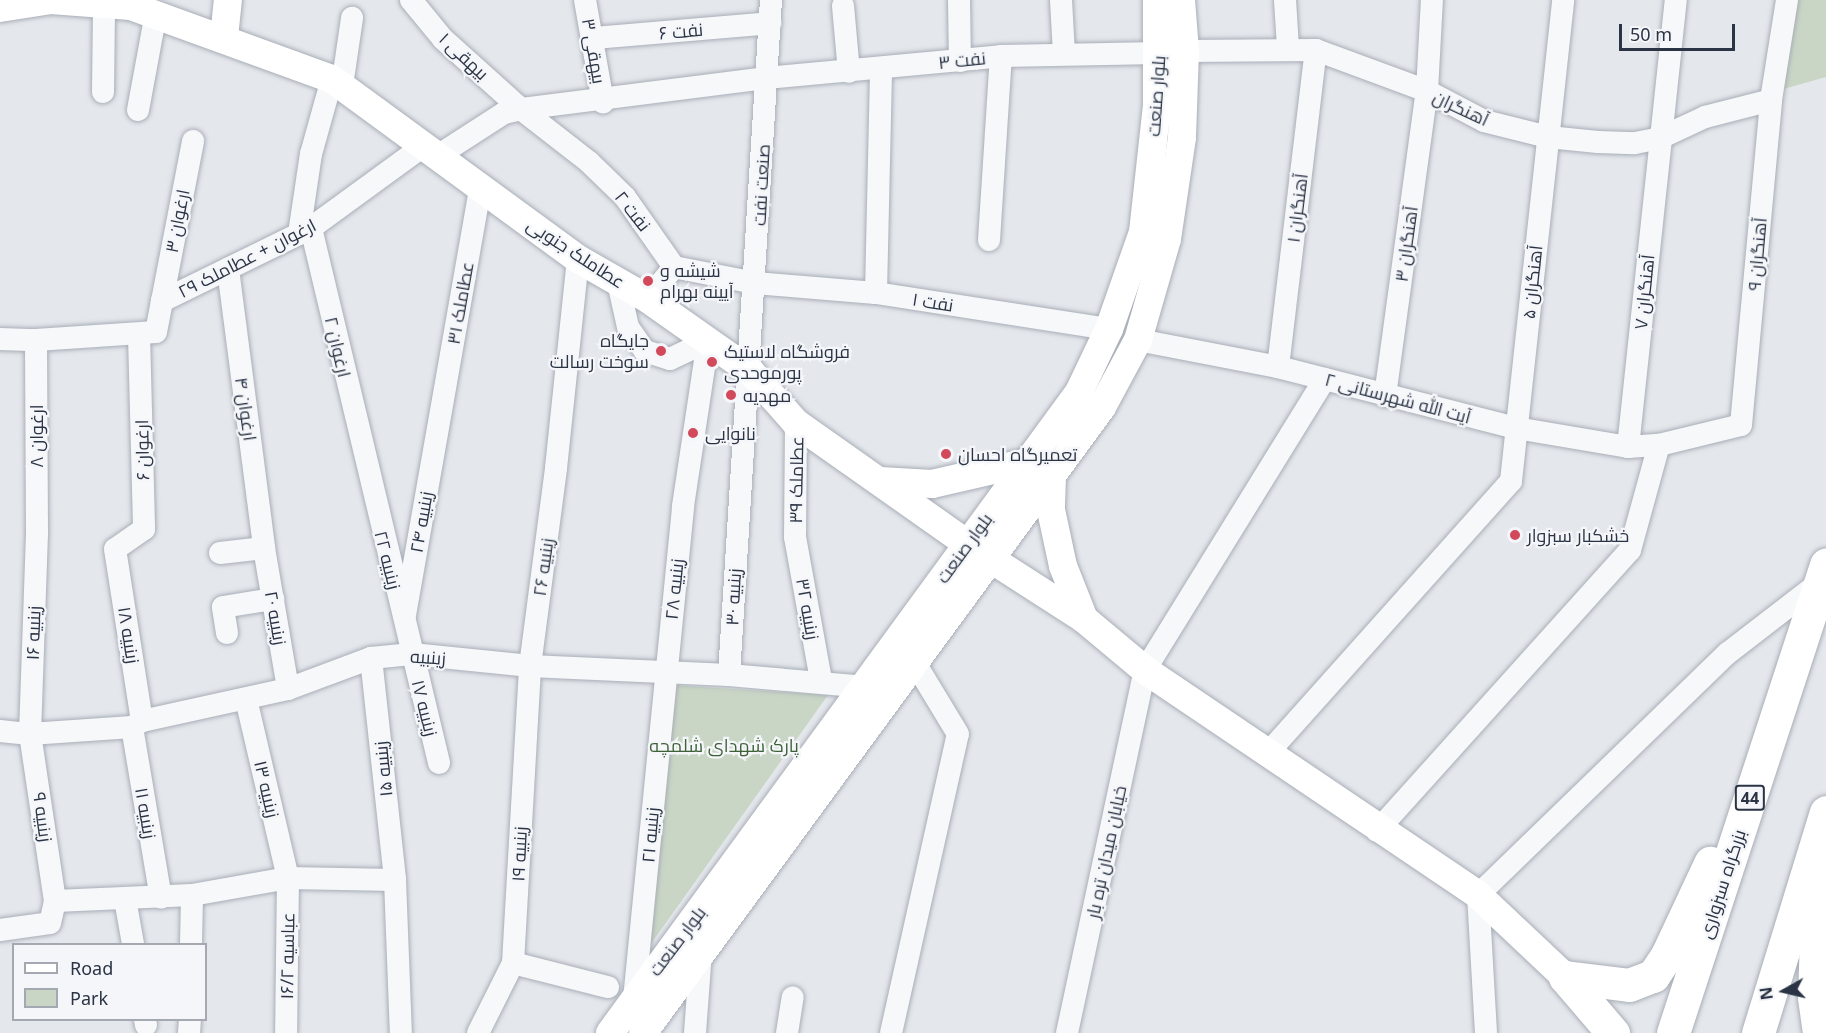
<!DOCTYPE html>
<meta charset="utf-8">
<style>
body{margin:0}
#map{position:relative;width:1826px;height:1033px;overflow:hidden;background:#e4e7ec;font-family:"Noto Sans",Cairo,sans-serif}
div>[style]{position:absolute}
.green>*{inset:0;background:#c9d6c5}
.roads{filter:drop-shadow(0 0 2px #a9aeb7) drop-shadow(0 0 2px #a9aeb7)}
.minor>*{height:22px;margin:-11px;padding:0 11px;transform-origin:11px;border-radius:11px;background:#f7f8fa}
.major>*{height:28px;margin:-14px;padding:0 14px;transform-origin:14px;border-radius:14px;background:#fff}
.highway>*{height:33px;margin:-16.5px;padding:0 16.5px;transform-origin:16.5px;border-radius:16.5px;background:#fff}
.dots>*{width:16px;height:16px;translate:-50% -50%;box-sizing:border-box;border:3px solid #f4f6f9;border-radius:50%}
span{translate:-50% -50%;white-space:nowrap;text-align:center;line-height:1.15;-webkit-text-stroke:4.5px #f4f6f9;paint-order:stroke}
.shield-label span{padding:2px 4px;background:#f4f6f9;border:2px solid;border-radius:4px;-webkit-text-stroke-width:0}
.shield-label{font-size:16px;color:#2b3445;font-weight:700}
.street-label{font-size:18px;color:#2b3445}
.poi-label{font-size:18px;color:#2b3445}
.left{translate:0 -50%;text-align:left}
.right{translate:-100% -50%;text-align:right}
.park-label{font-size:18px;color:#3f6138}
.legend{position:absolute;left:12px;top:943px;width:195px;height:78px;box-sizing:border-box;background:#f4f6f9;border:2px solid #a4a8b1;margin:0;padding:8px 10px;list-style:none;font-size:18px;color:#2b3445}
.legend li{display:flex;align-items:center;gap:12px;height:30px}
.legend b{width:30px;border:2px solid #a4a8b1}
.north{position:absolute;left:1754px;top:961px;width:60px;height:60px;-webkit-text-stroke:4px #f4f6f9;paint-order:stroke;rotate:262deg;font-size:16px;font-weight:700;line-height:24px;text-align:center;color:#2b3445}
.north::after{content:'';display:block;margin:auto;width:21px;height:27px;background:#2b3445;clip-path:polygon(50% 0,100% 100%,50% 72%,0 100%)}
.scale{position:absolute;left:1619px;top:24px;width:116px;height:27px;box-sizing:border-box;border:3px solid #2b3445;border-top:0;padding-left:8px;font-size:18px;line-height:21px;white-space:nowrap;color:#2b3445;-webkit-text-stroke:4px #f4f6f9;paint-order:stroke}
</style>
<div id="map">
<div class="green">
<i style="clip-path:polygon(1779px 0,1826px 0,1826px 77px,1769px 93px)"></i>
<i style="clip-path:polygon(671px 685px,828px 695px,650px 945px)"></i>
</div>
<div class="roads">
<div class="minor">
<i style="left:411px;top:0;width:50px;rotate:50.6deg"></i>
<i style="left:443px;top:39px;width:105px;rotate:41.9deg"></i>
<i style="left:521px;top:109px;width:86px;rotate:37.9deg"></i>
<i style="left:589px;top:162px;width:50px;rotate:44.2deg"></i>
<i style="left:625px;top:197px;width:85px;rotate:55deg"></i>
<i style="left:674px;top:267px;width:83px;rotate:11.2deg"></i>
<i style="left:755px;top:283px;width:121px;rotate:4.7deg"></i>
<i style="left:876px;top:293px;width:236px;rotate:8.8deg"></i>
<i style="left:585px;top:0;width:104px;rotate:80deg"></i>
<i style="left:959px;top:0;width:61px;rotate:89.1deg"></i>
<i style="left:1061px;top:0;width:53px;rotate:86.8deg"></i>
<i style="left:1285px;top:0;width:48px;rotate:86.4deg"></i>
<i style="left:843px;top:6px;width:66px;rotate:84.8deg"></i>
<i style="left:593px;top:38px;width:178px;rotate:-4.8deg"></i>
<i style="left:1185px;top:51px;width:131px;rotate:-0.4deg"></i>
<i style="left:1316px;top:50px;width:118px;rotate:20.3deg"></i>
<i style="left:1427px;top:91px;width:64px;rotate:27.8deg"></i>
<i style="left:1484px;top:121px;width:66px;rotate:14deg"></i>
<i style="left:1548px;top:137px;width:50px;rotate:5.7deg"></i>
<i style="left:1598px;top:142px;width:37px;rotate:2deg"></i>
<i style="left:1635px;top:143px;width:25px;rotate:-11deg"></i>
<i style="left:1660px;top:138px;width:50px;rotate:-25deg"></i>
<i style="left:1705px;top:117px;width:68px;rotate:-14.4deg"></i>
<i style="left:342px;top:86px;width:69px;rotate:-81.6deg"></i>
<i style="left:103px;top:92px;width:88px;rotate:-89.3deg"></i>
<i style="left:138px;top:110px;width:99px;rotate:-79.5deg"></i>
<i style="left:439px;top:155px;width:77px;rotate:-32.9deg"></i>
<i style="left:504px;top:113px;width:17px;rotate:-13deg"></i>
<i style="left:521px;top:109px;width:247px;rotate:-7.2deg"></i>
<i style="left:766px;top:78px;width:236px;rotate:-5.3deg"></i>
<i style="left:1001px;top:56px;width:158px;rotate:-1.1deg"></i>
<i style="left:311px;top:228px;width:550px;rotate:76.54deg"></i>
<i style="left:299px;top:234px;width:81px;rotate:-81.5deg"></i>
<i style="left:311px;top:154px;width:78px;rotate:-74.4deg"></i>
<i style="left:989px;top:240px;width:184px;rotate:-86.3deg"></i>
<i style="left:228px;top:269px;width:281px;rotate:82.6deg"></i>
<i style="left:264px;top:548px;width:143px;rotate:80.3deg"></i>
<i style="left:618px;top:282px;width:46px;rotate:77.5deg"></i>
<i style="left:628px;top:327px;width:29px;rotate:55deg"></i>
<i style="left:645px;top:351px;width:26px;rotate:18deg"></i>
<i style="left:670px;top:359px;width:42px;rotate:-25.3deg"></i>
<i style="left:876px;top:293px;width:224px;rotate:-88.7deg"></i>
<i style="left:648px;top:299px;width:41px;rotate:-50.9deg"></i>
<i style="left:162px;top:301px;width:163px;rotate:-79deg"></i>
<i style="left:139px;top:335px;width:194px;rotate:88.5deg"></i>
<i style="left:144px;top:529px;width:35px;rotate:145deg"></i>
<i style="left:115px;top:549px;width:174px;rotate:81.1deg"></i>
<i style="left:0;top:339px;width:36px;rotate:2deg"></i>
<i style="left:36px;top:340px;width:120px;rotate:-3.8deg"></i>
<i style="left:156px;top:332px;width:32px;rotate:-79deg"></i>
<i style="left:162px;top:301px;width:166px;rotate:-26.1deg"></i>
<i style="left:311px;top:228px;width:141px;rotate:-36.1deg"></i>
<i style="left:1138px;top:340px;width:143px;rotate:10.9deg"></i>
<i style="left:1278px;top:367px;width:246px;rotate:14.4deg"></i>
<i style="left:1516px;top:428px;width:114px;rotate:9.6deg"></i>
<i style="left:1628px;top:447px;width:31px;rotate:-4deg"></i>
<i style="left:1659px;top:445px;width:84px;rotate:-13.7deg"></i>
<i style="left:1741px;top:425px;width:326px;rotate:-84.7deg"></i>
<i style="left:1771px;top:100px;width:101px;rotate:-80.9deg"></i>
<i style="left:1278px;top:367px;width:319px;rotate:-83.2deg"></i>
<i style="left:1385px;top:396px;width:308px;rotate:-82.2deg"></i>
<i style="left:1427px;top:91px;width:91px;rotate:-86.9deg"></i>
<i style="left:796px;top:423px;width:114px;rotate:90.5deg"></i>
<i style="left:795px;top:537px;width:145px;rotate:79.7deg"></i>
<i style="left:1628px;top:447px;width:450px;rotate:-83.9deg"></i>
<i style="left:220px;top:553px;width:44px;rotate:-6.5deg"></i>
<i style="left:405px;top:615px;width:434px;rotate:-80deg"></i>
<i style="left:227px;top:633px;width:26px;rotate:-99deg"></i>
<i style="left:223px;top:607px;width:51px;rotate:-9.1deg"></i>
<i style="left:371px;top:658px;width:223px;rotate:83.8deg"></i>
<i style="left:395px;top:880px;width:153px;rotate:87.8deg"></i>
<i style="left:729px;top:675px;width:676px;rotate:-86.44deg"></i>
<i style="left:246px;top:699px;width:184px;rotate:76.8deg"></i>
<i style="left:288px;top:878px;width:155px;rotate:90.7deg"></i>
<i style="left:132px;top:727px;width:173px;rotate:80.4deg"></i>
<i style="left:0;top:731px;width:30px;rotate:6deg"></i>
<i style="left:30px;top:734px;width:102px;rotate:-3.9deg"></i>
<i style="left:132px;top:727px;width:12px;rotate:-31deg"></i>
<i style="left:142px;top:721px;width:149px;rotate:-12.4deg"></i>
<i style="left:288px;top:689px;width:89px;rotate:-20.5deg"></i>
<i style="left:371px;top:658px;width:41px;rotate:-5.6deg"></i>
<i style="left:412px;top:654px;width:119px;rotate:5.8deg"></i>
<i style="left:530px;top:666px;width:199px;rotate:2.6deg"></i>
<i style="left:729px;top:675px;width:138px;rotate:5deg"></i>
<i style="left:1267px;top:754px;width:366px;rotate:-48.2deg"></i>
<i style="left:1511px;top:481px;width:484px;rotate:-83.8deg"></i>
<i style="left:1377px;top:831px;width:378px;rotate:-48deg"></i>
<i style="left:1630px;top:550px;width:109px;rotate:-74.6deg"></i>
<i style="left:125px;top:899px;width:46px;rotate:79.9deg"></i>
<i style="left:55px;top:901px;width:137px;rotate:-2.5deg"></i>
<i style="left:192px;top:895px;width:97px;rotate:-10deg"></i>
<i style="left:288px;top:878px;width:107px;rotate:1.1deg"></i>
<i style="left:0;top:930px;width:50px;rotate:-8deg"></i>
<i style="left:50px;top:923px;width:23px;rotate:-77deg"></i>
<i style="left:55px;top:901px;width:169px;rotate:-98.5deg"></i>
<i style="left:30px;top:734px;width:201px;rotate:-88deg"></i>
<i style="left:37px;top:533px;width:193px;rotate:-90.3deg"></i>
<i style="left:191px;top:944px;width:49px;rotate:-88.8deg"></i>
<i style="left:513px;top:963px;width:98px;rotate:14.2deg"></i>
<i style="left:634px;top:999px;width:495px;rotate:-84.3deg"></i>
<i style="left:683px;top:506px;width:167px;rotate:-81.4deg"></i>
<i style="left:145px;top:1020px;width:5px;rotate:79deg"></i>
<i style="left:189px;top:1033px;width:13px;rotate:-86deg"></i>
<i style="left:478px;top:1033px;width:78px;rotate:-63.4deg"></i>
<i style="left:513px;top:963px;width:297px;rotate:-86.7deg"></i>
<i style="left:530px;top:666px;width:200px;rotate:-82.5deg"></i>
<i style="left:556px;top:468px;width:210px;rotate:-84deg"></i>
<i style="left:695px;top:1033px;width:81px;rotate:-85.8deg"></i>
<i style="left:787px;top:1033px;width:36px;rotate:-81deg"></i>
<i style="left:891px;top:1033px;width:306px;rotate:-77.4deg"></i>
<i style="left:958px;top:734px;width:83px;rotate:-121.2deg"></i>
<i style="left:1067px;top:1033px;width:371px;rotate:-77.9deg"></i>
<i style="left:1145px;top:670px;width:342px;rotate:-58.3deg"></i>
<i style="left:1486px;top:1033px;width:138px;rotate:-93.3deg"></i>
<i style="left:1478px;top:895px;width:348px;rotate:-44.1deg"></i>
<i style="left:1728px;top:653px;width:116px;rotate:-37.7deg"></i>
</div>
<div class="major">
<i style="left:0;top:8px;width:52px;rotate:-8.9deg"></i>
<i style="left:51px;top:0;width:80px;rotate:4.3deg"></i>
<i style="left:131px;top:6px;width:214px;rotate:20deg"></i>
<i style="left:332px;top:79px;width:305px;rotate:36.2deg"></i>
<i style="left:578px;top:259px;width:81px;rotate:29.7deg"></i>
<i style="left:648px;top:299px;width:125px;rotate:35.2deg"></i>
<i style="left:750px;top:371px;width:69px;rotate:48.5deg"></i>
<i style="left:796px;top:423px;width:208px;rotate:35.2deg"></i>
<i style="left:966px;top:543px;width:140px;rotate:32.8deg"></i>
<i style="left:1084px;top:619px;width:80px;rotate:39.9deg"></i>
<i style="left:1145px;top:670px;width:402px;rotate:34deg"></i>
<i style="left:1478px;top:895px;width:120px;rotate:43.3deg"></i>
<i style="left:224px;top:37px;width:37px;rotate:-84deg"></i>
<i style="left:1052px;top:476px;width:34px;rotate:92deg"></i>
<i style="left:1051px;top:510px;width:57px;rotate:77.9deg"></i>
<i style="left:1063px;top:566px;width:57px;rotate:68.4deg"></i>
<i style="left:880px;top:481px;width:52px;rotate:3.3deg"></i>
<i style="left:932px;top:484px;width:98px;rotate:-12.9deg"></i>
<i style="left:1816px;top:867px;width:131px;rotate:91.7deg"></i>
<i style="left:1812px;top:998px;width:35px;rotate:82deg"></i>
<i style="left:610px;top:1033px;width:794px;rotate:-53.81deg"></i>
<i style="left:1079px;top:392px;width:70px;rotate:-64.5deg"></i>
<i style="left:1109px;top:329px;width:103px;rotate:-70.7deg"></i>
<i style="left:1143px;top:232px;width:127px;rotate:-83.7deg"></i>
<i style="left:1157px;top:106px;width:106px;rotate:-90deg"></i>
<i style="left:643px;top:1033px;width:776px;rotate:-53.75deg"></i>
<i style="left:1102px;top:407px;width:76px;rotate:-61.8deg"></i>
<i style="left:1138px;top:340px;width:105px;rotate:-74deg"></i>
<i style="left:1167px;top:239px;width:103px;rotate:-81.6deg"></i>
<i style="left:1182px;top:137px;width:86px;rotate:-88deg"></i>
<i style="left:1185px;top:51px;width:51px;rotate:-94.5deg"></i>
</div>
<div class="highway">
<i style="left:1565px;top:977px;width:64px;rotate:7.1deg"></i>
<i style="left:1629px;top:985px;width:26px;rotate:-21deg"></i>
<i style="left:1653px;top:976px;width:25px;rotate:-56deg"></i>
<i style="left:1667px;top:955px;width:102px;rotate:-64.9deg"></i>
<i style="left:1565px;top:977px;width:74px;rotate:49.4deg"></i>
<i style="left:1673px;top:1033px;width:493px;rotate:-71.9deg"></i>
<i style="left:1758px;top:1033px;width:231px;rotate:-72.9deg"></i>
</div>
</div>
<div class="dots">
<i style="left:648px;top:281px;background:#d1495b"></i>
<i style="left:661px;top:351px;background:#d1495b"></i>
<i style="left:712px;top:362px;background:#d1495b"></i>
<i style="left:731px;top:395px;background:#d1495b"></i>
<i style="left:693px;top:433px;background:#d1495b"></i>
<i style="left:946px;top:454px;background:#d1495b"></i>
<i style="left:1515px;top:535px;background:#d1495b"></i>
</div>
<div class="shield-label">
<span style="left:1750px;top:798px">44</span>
</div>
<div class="street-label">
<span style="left:681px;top:31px;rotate:-5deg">نفت ۶</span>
<span style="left:594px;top:51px;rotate:80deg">بیهقی ۳</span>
<span style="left:464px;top:56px;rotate:43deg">بیهقی ۱</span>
<span style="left:962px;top:60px;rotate:-6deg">نفت ۳</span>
<span style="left:1156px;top:96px;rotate:-86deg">بلوار صنعت</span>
<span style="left:1461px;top:108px;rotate:25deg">آهنگران</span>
<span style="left:761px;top:185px;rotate:-87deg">صنعت نفت</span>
<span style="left:1297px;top:208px;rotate:-83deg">آهنگران ۱</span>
<span style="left:633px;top:211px;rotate:52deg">نفت ۲</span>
<span style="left:177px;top:221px;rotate:-79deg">ارغوان ۳</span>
<span style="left:1406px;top:244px;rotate:-82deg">آهنگران ۳</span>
<span style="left:576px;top:253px;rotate:33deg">عطاملک جنوبی</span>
<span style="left:1757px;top:254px;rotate:-85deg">آهنگران ۹</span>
<span style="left:247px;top:258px;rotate:-27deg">ارغوان + عطاملک ۲۹</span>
<span style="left:1532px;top:282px;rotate:-84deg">آهنگران ۵</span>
<span style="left:1644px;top:292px;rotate:-84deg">آهنگران ۷</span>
<span style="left:933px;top:302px;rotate:9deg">نفت ۱</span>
<span style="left:460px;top:303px;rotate:-80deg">عطاملک ۳۱</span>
<span style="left:338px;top:347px;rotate:77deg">ارغوان ۲</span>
<span style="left:1398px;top:398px;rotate:15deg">آیت الله شهرستانی ۲</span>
<span style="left:246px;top:409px;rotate:82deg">ارغوان ۴</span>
<span style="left:36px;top:436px;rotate:-90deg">ارغوان ۸</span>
<span style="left:142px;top:450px;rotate:-91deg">ارغوان ۶</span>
<span style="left:796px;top:480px;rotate:-89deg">عطاملک ۳۹</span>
<span style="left:421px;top:522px;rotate:-80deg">زینبیه ۲۴</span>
<span style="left:964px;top:548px;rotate:-54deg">بلوار صنعت</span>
<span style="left:388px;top:560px;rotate:76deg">زینبیه ۲۲</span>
<span style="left:543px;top:567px;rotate:-82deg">زینبیه ۲۶</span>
<span style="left:674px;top:589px;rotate:-84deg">زینبیه ۲۸</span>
<span style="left:733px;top:597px;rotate:-87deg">زینبیه ۳۰</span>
<span style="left:808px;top:609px;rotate:80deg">زینبیه ۳۲</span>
<span style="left:276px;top:618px;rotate:80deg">زینبیه ۲۰</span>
<span style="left:33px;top:633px;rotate:-88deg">زینبیه ۱۶</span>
<span style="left:129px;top:635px;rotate:81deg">زینبیه ۱۸</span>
<span style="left:428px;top:657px;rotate:4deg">زینبیه</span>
<span style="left:425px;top:708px;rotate:76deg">زینبیه ۱۷</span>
<span style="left:383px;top:769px;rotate:-96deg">زینبیه ۱۵</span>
<span style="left:267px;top:789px;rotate:77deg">زینبیه ۱۳</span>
<span style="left:146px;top:813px;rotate:80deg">زینبیه ۱۱</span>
<span style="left:43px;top:817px;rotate:82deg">زینبیه ۹</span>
<span style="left:650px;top:835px;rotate:-85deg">زینبیه ۲۱</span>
<span style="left:1106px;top:852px;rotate:-78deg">خیابان میدان تره بار</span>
<span style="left:519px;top:854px;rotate:-87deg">زینبیه ۱۹</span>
<span style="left:1722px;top:884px;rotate:-72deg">بزرگراه سبزواری</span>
<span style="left:677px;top:941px;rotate:-53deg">بلوار صنعت</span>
<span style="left:287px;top:956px;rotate:-89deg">عباسیه ۱۶/۲</span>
</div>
<div class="poi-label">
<span class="left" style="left:660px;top:281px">شیشه و<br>آیینه بهرام</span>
<span class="right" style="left:649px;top:351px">جایگاه<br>سوخت رسالت</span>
<span class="left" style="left:724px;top:362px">فروشگاه لاستیک<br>پورموحدی</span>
<span class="left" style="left:743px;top:395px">مهدیه</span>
<span class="left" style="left:705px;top:433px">نانوایی</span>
<span class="left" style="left:958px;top:454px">تعمیرگاه احسان</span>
<span class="left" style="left:1527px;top:535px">خشکبار سبزوار</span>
</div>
<div class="park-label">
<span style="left:724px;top:745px">پارک شهدای شلمچه</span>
</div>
<ul class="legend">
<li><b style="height:8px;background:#fff"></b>Road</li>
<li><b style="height:16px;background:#c9d6c5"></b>Park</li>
</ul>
<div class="north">N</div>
<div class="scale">50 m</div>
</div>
